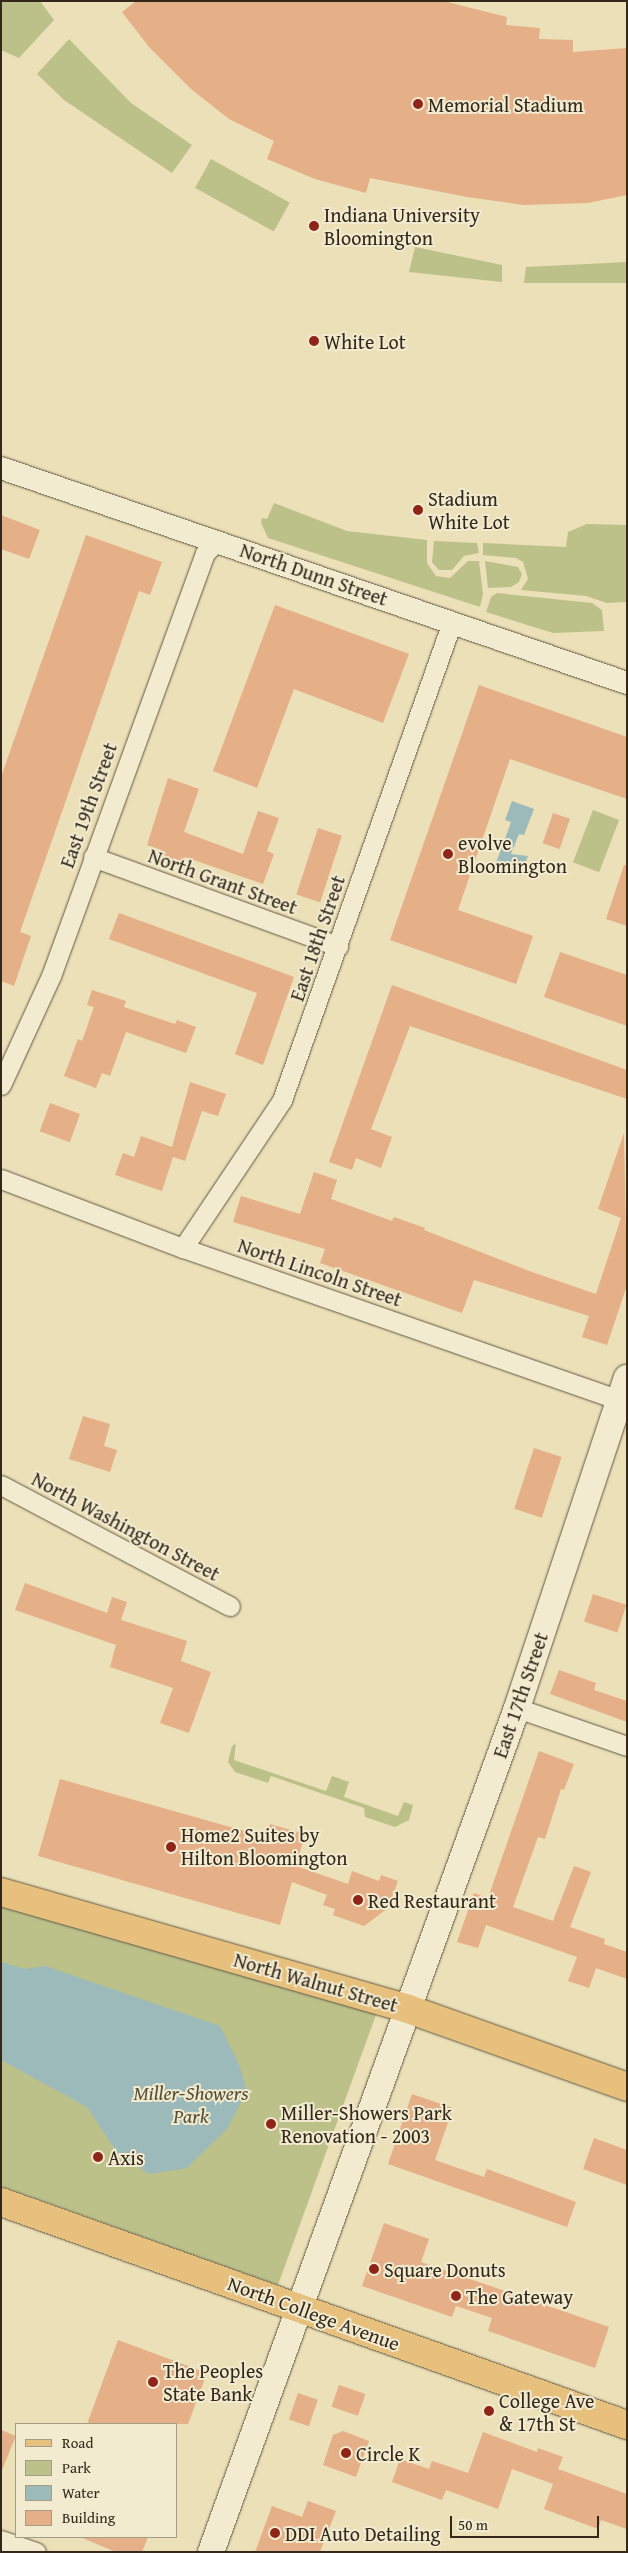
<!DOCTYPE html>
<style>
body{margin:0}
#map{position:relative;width:628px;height:2553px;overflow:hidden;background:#ebe0b7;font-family:"Gentium Book Plus",serif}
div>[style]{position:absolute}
.green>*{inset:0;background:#bcc18a;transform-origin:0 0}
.water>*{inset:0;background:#9cbab9}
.building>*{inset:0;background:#e5af87;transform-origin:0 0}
.roads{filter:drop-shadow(0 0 1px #615641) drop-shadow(0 0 1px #615641)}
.minor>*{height:19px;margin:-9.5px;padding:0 9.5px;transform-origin:9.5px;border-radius:9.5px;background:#f2ebd0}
.tertiary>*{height:22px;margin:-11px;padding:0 11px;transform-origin:11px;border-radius:11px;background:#f2ebd0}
.secondary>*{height:26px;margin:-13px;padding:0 13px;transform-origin:13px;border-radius:13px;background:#f2ebd0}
.primary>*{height:28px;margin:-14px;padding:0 14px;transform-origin:14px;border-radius:14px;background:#e6c07c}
.dots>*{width:14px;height:14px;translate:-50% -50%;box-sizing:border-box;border:2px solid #f2ebd0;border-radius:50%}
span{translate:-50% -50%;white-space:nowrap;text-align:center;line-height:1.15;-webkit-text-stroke:4px #f2ebd0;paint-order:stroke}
.poi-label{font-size:20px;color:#33281a}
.left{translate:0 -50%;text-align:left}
.street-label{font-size:20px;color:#33281a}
.park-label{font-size:20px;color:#554e36;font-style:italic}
.frame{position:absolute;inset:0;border:2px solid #33281a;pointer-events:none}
.legend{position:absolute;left:15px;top:2423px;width:162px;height:115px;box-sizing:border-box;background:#f2ebd0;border:1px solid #a69d87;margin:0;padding:6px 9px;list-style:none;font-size:15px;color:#33281a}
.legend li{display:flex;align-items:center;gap:10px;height:25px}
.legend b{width:25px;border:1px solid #a69d87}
.scale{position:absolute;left:450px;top:2516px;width:149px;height:22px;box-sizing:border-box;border:2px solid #33281a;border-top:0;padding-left:6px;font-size:15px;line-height:18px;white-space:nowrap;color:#33281a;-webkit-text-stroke:4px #f2ebd0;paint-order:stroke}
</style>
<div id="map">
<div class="green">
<i style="clip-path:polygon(1px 1px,40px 1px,54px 20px,19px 58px,1px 50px)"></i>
<i style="clip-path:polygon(69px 39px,131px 103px,192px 145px,172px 173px,64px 100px,37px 74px)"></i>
<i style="left:211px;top:159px;width:90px;height:33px;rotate:29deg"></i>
<i style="clip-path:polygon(415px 247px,502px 265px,502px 282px,409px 272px)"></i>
<i style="clip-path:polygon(627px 262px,627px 283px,524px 283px,526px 267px)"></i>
<i style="clip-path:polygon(274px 503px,347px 531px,427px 540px,427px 563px,436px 576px,450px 578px,468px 561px,479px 561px,483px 594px,480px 607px,268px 538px,261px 523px,262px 518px,267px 519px)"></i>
<i style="clip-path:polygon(587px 524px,627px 525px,627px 602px,607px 603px,586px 596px,521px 590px,528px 579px,523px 562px,516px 558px,483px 555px,483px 543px,566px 547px,568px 532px)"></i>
<i style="clip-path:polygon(434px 541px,477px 543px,479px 553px,464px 556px,452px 570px,439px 570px,432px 562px)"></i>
<i style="clip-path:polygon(485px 561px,518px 567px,522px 574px,519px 582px,511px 587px,488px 588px)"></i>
<i style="clip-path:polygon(497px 593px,592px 603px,602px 610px,604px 631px,553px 633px,486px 612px,491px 597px)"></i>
<i style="left:593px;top:810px;width:28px;height:56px;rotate:21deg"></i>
<i style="clip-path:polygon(236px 1743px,234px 1760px,326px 1791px,332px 1776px,349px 1782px,344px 1797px,398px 1816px,404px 1802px,413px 1805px,409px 1820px,395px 1827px,365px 1817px,364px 1808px,271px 1776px,268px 1783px,235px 1772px,228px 1762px,232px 1746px)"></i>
<i style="clip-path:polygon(1px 1904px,377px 2012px,278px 2285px,1px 2186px)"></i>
</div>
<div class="water">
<i style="clip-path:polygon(512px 801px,534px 809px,524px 835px,519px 834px,511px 854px,528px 856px,521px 876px,503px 869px,501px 874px,493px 871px,511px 822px,505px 820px)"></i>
<i style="clip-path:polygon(1px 1962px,25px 1969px,45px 1966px,220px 2026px,238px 2062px,247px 2091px,227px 2129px,187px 2168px,149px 2174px,118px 2154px,87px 2107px,1px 2060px)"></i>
</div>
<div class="building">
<i style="clip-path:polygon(136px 1px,443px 1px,507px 17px,506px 25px,540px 28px,539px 39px,573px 40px,573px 52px,627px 48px,627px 195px,588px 203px,524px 205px,467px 197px,370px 178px,366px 193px,315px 179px,267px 159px,274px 141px,229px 119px,191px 89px,149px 47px,122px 12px)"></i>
<i style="clip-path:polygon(1px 515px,40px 530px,29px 559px,1px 549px)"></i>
<i style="clip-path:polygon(86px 535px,162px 562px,150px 595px,139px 591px,20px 932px,31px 936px,14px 986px,1px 981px,1px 777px)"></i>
<i style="clip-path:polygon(275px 605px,409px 654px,383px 723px,294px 689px,257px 788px,213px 771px)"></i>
<i style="clip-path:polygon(479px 685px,627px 737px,627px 799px,510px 759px,458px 910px,533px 936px,516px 984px,390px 940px)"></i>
<i style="clip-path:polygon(168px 778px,199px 789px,184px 832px,243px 854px,258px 811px,279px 818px,267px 851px,274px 854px,263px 884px,185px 857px,181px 867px,158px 859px,161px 850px,147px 845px)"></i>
<i style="left:553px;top:813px;width:18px;height:32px;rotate:19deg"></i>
<i style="left:318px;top:828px;width:25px;height:70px;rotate:18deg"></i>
<i style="clip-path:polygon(624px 865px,627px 866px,627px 926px,606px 919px)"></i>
<i style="clip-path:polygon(119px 913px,294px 977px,263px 1065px,235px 1054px,257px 993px,109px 939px)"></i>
<i style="clip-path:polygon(560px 952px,627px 975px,627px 1026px,544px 997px)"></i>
<i style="clip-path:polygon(392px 985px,627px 1070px,627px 1099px,410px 1026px,371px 1129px,392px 1137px,381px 1168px,356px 1158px,352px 1170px,329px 1162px)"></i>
<i style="clip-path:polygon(92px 990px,126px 1001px,124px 1007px,175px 1024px,177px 1020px,196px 1027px,186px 1053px,126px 1032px,110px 1076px,102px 1073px,96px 1088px,64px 1076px,78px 1039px,82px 1041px,94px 1007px,87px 1005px)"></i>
<i style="clip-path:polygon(190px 1082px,226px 1094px,218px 1116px,202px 1111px,185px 1161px,173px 1157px,162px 1191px,115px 1175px,123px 1153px,134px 1157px,141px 1136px,172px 1147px)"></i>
<i style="left:50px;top:1103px;width:32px;height:30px;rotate:20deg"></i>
<i style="clip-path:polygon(624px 1133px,627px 1285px,607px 1345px,582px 1337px,589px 1316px,474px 1280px,462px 1313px,320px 1263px,325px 1249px,233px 1222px,241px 1196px,300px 1214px,314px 1172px,337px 1180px,331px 1199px,392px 1221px,394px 1217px,425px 1228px,424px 1230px,532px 1272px,596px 1294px,621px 1218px,598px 1209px)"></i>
<i style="clip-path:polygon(83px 1416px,110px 1424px,104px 1446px,117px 1450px,110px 1472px,69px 1459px)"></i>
<i style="left:534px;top:1448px;width:29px;height:64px;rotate:18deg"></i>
<i style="clip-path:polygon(25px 1583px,107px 1613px,112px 1597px,127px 1602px,121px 1620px,187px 1641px,181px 1661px,211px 1672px,189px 1733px,160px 1723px,173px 1688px,110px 1667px,116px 1645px,15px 1610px)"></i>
<i style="left:593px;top:1594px;width:35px;height:29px;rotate:18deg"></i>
<i style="clip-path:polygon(559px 1670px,596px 1683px,594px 1690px,627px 1701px,627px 1722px,550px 1694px)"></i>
<i style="clip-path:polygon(539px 1751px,574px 1764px,564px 1790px,561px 1789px,545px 1839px,538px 1837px,513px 1907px,553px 1921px,574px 1866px,591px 1872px,570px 1927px,605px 1939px,604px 1944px,627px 1952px,627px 1979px,596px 1968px,589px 1988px,568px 1981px,577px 1957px,486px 1925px,478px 1948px,457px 1942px,474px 1893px,488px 1898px)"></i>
<i style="clip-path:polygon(60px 1779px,266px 1837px,270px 1824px,305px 1834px,296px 1866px,348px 1884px,352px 1871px,379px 1881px,381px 1875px,398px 1881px,388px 1908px,364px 1926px,333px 1915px,335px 1909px,323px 1905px,327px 1895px,292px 1882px,280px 1925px,38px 1856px)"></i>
<i style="clip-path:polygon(412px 2094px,453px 2108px,435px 2160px,484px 2177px,487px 2169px,576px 2202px,567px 2227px,388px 2164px)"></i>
<i style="clip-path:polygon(594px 2138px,627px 2150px,627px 2185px,583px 2169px)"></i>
<i style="clip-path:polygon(384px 2223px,429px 2239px,421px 2262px,609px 2327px,595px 2368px,488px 2331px,492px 2318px,456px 2306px,452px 2317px,362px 2286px)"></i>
<i style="clip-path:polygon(118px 2340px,207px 2373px,188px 2424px,87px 2424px)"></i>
<i style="left:339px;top:2385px;width:28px;height:23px;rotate:19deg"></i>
<i style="left:298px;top:2393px;width:21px;height:28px;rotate:19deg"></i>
<i style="left:1px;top:2430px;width:16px;height:81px;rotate:22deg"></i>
<i style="clip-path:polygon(343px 2431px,369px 2441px,356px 2477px,323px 2465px,333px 2435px)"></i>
<i style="clip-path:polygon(483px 2432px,537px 2452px,538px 2448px,563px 2457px,558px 2469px,627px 2494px,627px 2529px,601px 2520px,598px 2529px,544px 2509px,553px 2484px,512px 2469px,498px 2509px,446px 2490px,442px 2500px,392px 2482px,400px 2459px,429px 2469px,432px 2461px,468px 2473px)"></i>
<i style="clip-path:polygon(308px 2501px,336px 2511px,320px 2552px,255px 2552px,272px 2506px,302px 2517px)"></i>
<i style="clip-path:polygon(80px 2537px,148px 2537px,142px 2552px,116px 2552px)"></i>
</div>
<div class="roads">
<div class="minor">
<i style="left:93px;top:857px;width:261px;rotate:20deg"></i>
<i style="left:1px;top:1085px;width:120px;rotate:-65.4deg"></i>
<i style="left:51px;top:976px;width:450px;rotate:-70deg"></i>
<i style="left:205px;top:553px;width:17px;rotate:-45deg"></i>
<i style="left:1px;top:1179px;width:195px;rotate:20.8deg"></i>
<i style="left:183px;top:1248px;width:470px;rotate:19.2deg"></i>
<i style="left:183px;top:1248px;width:178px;rotate:-56.2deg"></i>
<i style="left:282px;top:1100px;width:507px;rotate:-70.42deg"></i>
<i style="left:1px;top:1485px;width:259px;rotate:27.9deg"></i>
<i style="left:517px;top:1708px;width:116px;rotate:19.1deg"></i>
<i style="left:1px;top:2540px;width:37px;rotate:19deg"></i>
</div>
<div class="tertiary">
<i style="left:1px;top:468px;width:662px;rotate:18.96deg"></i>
</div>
<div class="secondary">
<i style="left:211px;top:2552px;width:898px;rotate:-70.07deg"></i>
<i style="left:517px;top:1708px;width:348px;rotate:-71.6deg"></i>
</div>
<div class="primary">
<i style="left:1px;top:1892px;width:423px;rotate:16deg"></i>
<i style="left:408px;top:2009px;width:232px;rotate:19.6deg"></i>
<i style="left:1px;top:2202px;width:665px;rotate:19.61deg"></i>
</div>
</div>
<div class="dots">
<i style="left:418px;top:104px;background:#8f2418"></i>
<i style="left:314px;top:226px;background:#8f2418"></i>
<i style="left:314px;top:341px;background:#8f2418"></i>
<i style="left:418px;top:510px;background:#8f2418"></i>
<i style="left:448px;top:854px;background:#8f2418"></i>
<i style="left:171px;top:1847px;background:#8f2418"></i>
<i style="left:358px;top:1900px;background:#8f2418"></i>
<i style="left:271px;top:2124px;background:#8f2418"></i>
<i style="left:98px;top:2157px;background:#8f2418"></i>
<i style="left:374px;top:2269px;background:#8f2418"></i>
<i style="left:456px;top:2296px;background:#8f2418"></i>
<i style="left:153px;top:2382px;background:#8f2418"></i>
<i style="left:489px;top:2411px;background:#8f2418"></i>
<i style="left:346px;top:2453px;background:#8f2418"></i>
<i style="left:275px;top:2533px;background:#8f2418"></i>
</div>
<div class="poi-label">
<span class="left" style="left:428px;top:104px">Memorial Stadium</span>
<span class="left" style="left:324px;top:226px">Indiana University<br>Bloomington</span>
<span class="left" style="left:324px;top:341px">White Lot</span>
<span class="left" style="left:428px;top:510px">Stadium<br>White Lot</span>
<span class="left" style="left:458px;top:854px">evolve<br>Bloomington</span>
<span class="left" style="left:181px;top:1846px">Home2 Suites by<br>Hilton Bloomington</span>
<span class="left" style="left:368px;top:1900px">Red Restaurant</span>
<span class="left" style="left:281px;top:2124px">Miller-Showers Park<br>Renovation - 2003</span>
<span class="left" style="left:108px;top:2157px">Axis</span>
<span class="left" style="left:384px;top:2269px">Square Donuts</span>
<span class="left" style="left:466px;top:2296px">The Gateway</span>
<span class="left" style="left:163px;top:2382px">The Peoples<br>State Bank</span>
<span class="left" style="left:499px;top:2412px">College Ave<br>&amp; 17th St</span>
<span class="left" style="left:356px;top:2453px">Circle K</span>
<span class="left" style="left:285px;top:2533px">DDI Auto Detailing</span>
</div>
<div class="street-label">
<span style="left:314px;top:574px;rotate:19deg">North Dunn Street</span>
<span style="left:88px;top:805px;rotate:-70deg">East 19th Street</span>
<span style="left:223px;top:881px;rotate:20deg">North Grant Street</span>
<span style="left:317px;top:938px;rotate:-71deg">East 18th Street</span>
<span style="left:320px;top:1272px;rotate:19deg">North Lincoln Street</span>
<span style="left:126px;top:1526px;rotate:28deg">North Washington Street</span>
<span style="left:520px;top:1695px;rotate:-71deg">East 17th Street</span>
<span style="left:316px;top:1982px;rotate:16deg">North Walnut Street</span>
<span style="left:314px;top:2313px;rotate:20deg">North College Avenue</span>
</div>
<div class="park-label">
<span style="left:191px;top:2104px">Miller-Showers<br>Park</span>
</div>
<div class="frame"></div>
<ul class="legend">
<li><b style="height:6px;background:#e6c07c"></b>Road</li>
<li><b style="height:14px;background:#bcc18a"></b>Park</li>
<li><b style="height:14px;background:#9cbab9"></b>Water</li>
<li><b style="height:14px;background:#e5af87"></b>Building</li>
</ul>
<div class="scale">50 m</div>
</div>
